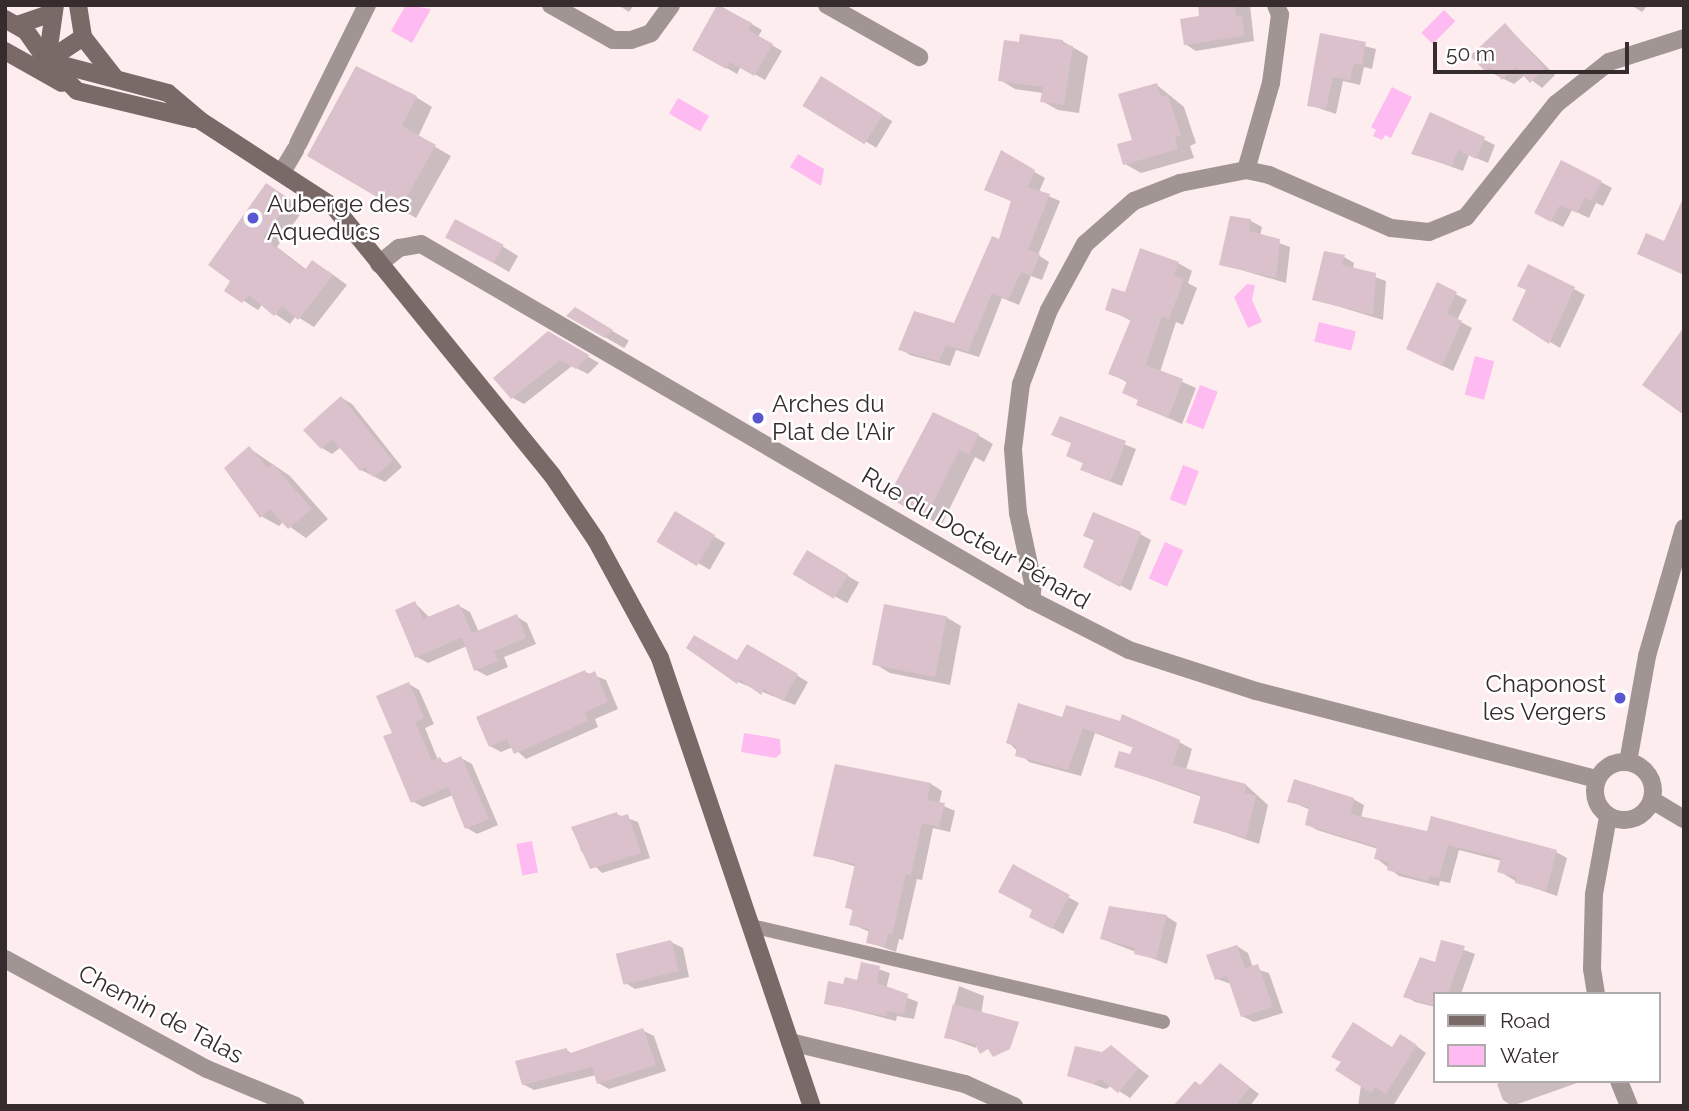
<!DOCTYPE html>
<meta charset="utf-8">
<style>
body{margin:0}
#map{position:relative;width:1689px;height:1111px;overflow:hidden;background:#feedef;font-family:Raleway,sans-serif}
div>[style]{position:absolute}
.water>*{inset:0;background:#febbf1;transform-origin:0 0}
.shadow>*{inset:0;background:#0003;transform-origin:0 0}
.building>*{inset:0;background:#dac1cb;transform-origin:0 0}
.lane>*{height:14px;margin:-7px;padding:0 7px;transform-origin:7px;border-radius:7px;background:#a19593}
.street>*{height:18px;margin:-9px;padding:0 9px;transform-origin:9px;border-radius:9px;background:#a19593}
.street>.ring{margin:-9px;padding:0;box-sizing:content-box;background:none;border:18px solid #a19593;border-radius:50%}
.secondary>*{height:18px;margin:-9px;padding:0 9px;transform-origin:9px;border-radius:9px;background:#796967}
.dots>*{width:19px;height:19px;translate:-50% -50%;box-sizing:border-box;border:4px solid #fff;border-radius:50%}
span{translate:-50% -50%;white-space:nowrap;text-align:center;line-height:1.15;-webkit-text-stroke:5px #fff;paint-order:stroke}
.poi-label{font-size:24px;color:#362c2d}
.left{translate:0 -50%;text-align:left}
.right{translate:-100% -50%;text-align:right}
.street-label{font-size:24px;color:#362c2d}
.frame{position:absolute;inset:0;border:7px solid #362c2d;pointer-events:none}
.legend{position:absolute;left:1433px;top:992px;width:228px;height:91px;box-sizing:border-box;background:#fff;border:2px solid #afabab;margin:0;padding:9px 12px;list-style:none;font-size:21px;color:#362c2d}
.legend li{display:flex;align-items:center;gap:14px;height:35px}
.legend b{width:35px;border:2px solid #afabab}
.scale{position:absolute;left:1433px;top:42px;width:196px;height:32px;box-sizing:border-box;border:4px solid #362c2d;border-top:0;padding-left:9px;font-size:21px;line-height:24px;white-space:nowrap;color:#362c2d;-webkit-text-stroke:5px #fff;paint-order:stroke}
</style>
<div id="map">
<div class="water">
<i style="clip-path:polygon(406px 5px,431px 9px,412px 43px,391px 31px)"></i>
<i style="left:1444px;top:10px;width:16px;height:32px;rotate:45deg"></i>
<i style="clip-path:polygon(1392px 87px,1412px 97px,1391px 138px,1385px 135px,1382px 140px,1373px 136px,1376px 130px,1371px 127px)"></i>
<i style="left:678px;top:98px;width:36px;height:18px;rotate:30deg"></i>
<i style="clip-path:polygon(798px 154px,824px 169px,821px 186px,790px 167px)"></i>
<i style="clip-path:polygon(1247px 284px,1255px 285px,1252px 300px,1262px 322px,1248px 328px,1234px 297px)"></i>
<i style="left:1319px;top:322px;width:38px;height:20px;rotate:14deg"></i>
<i style="left:1475px;top:356px;width:20px;height:40px;rotate:15deg"></i>
<i style="left:1200px;top:385px;width:19px;height:40px;rotate:21deg"></i>
<i style="left:1183px;top:465px;width:17px;height:37px;rotate:21deg"></i>
<i style="left:1165px;top:542px;width:20px;height:40px;rotate:24deg"></i>
<i style="clip-path:polygon(744px 733px,780px 739px,781px 753px,776px 758px,741px 752px)"></i>
<i style="left:532px;top:841px;width:32px;height:16px;rotate:79deg"></i>
</div>
<div class="shadow">
<i style="clip-path:polygon(618px 5px,634px 5px,629px 12px)"></i>
<i style="clip-path:polygon(719px 5px,762px 30px,758px 37px,782px 51px,765px 80px,741px 66px,737px 74px,694px 49px)"></i>
<i style="clip-path:polygon(1200px 5px,1250px 5px,1254px 41px,1196px 51px,1185px 44px,1201px 17px)"></i>
<i style="clip-path:polygon(1631px 5px,1648px 5px,1642px 12px)"></i>
<i style="clip-path:polygon(1505px 25px,1555px 75px,1542px 88px,1525px 75px,1514px 84px,1486px 70px)"></i>
<i style="clip-path:polygon(1322px 35px,1376px 49px,1372px 69px,1364px 67px,1360px 85px,1343px 81px,1336px 114px,1309px 105px)"></i>
<i style="clip-path:polygon(1062px 41px,1088px 56px,1079px 113px,1058px 110px,1042px 101px,1043px 93px,1015px 89px,1000px 80px,1020px 44px)"></i>
<i style="left:822px;top:79px;width:82px;height:31px;rotate:31deg"></i>
<i style="clip-path:polygon(1157px 85px,1184px 107px,1196px 143px,1190px 146px,1194px 158px,1141px 173px,1125px 164px)"></i>
<i style="clip-path:polygon(416px 97px,432px 107px,418px 137px,451px 156px,416px 218px,309px 156px)"></i>
<i style="clip-path:polygon(1431px 114px,1495px 145px,1488px 163px,1469px 155px,1463px 171px,1413px 153px)"></i>
<i style="clip-path:polygon(1002px 153px,1045px 178px,1039px 192px,1060px 201px,1038px 255px,1049px 262px,1042px 280px,1031px 276px,1019px 305px,1002px 298px,979px 357px,956px 350px,950px 366px,910px 355px,900px 349px,955px 325px,1001px 241px,1013px 202px,986px 189px)"></i>
<i style="clip-path:polygon(1601px 182px,1612px 188px,1603px 206px,1596px 203px,1589px 218px,1572px 210px,1563px 227px,1536px 213px)"></i>
<i style="clip-path:polygon(281px 194px,304px 209px,277px 247px,307px 270px,328px 271px,347px 285px,314px 327px,296px 316px,290px 324px,262px 305px,258px 310px,227px 290px)"></i>
<i style="clip-path:polygon(1232px 216px,1251px 221px,1262px 227px,1260px 236px,1290px 247px,1286px 283px,1221px 264px)"></i>
<i style="clip-path:polygon(447px 236px,502px 246px,518px 256px,509px 272px)"></i>
<i style="clip-path:polygon(1344px 257px,1354px 263px,1353px 269px,1386px 281px,1383px 320px,1314px 299px)"></i>
<i style="clip-path:polygon(1178px 263px,1192px 271px,1188px 283px,1197px 288px,1183px 325px,1176px 322px,1160px 372px,1196px 388px,1182px 424px,1138px 405px,1140px 401px,1124px 392px,1128px 383px,1110px 373px,1132px 321px,1107px 309px)"></i>
<i style="clip-path:polygon(1438px 285px,1467px 300px,1457px 320px,1472px 328px,1453px 371px,1419px 354px)"></i>
<i style="clip-path:polygon(1574px 289px,1585px 295px,1560px 348px,1514px 320px,1528px 290px)"></i>
<i style="left:576px;top:310px;width:61px;height:9px;rotate:30deg"></i>
<i style="clip-path:polygon(548px 333px,599px 363px,588px 374px,572px 366px,524px 404px,513px 398px)"></i>
<i style="clip-path:polygon(342px 398px,352px 404px,402px 467px,385px 482px,361px 470px,341px 447px,332px 454px,322px 448px)"></i>
<i style="clip-path:polygon(1060px 418px,1136px 449px,1122px 486px,1093px 475px,1082px 469px,1084px 464px,1068px 455px,1073px 444px)"></i>
<i style="clip-path:polygon(978px 435px,993px 444px,984px 462px,975px 457px,941px 526px,891px 496px)"></i>
<i style="clip-path:polygon(249px 448px,290px 476px,328px 519px,306px 538px,283px 522px,279px 526px,261px 516px)"></i>
<i style="left:675px;top:514px;width:58px;height:31px;rotate:30deg"></i>
<i style="clip-path:polygon(1140px 534px,1151px 540px,1131px 591px,1086px 567px,1095px 541px,1085px 536px)"></i>
<i style="left:808px;top:553px;width:59px;height:24px;rotate:30deg"></i>
<i style="clip-path:polygon(415px 603px,430px 618px,459px 606px,470px 612px,479px 632px,516px 616px,527px 623px,536px 644px,504px 657px,508px 667px,487px 676px,476px 670px,467px 646px,428px 663px,417px 657px)"></i>
<i style="clip-path:polygon(946px 617px,961px 626px,950px 685px,890px 673px,875px 664px)"></i>
<i style="clip-path:polygon(748px 646px,808px 682px,795px 705px,738px 682px,738px 662px)"></i>
<i style="clip-path:polygon(585px 672px,606px 680px,618px 709px,595px 719px,598px 727px,526px 759px,513px 747px,501px 752px,490px 746px)"></i>
<i style="clip-path:polygon(409px 684px,419px 690px,434px 724px,425px 728px,438px 760px,449px 764px,461px 758px,472px 764px,498px 825px,477px 834px,467px 828px,453px 795px,423px 807px,412px 801px,394px 734px)"></i>
<i style="clip-path:polygon(1063px 720px,1151px 727px,1192px 749px,1186px 770px,1246px 785px,1268px 805px,1259px 844px,1195px 822px,1202px 797px,1116px 766px,1132px 756px,1134px 748px,1095px 733px,1081px 776px,1029px 762px,1008px 742px)"></i>
<i style="clip-path:polygon(836px 766px,931px 784px,942px 791px,939px 804px,955px 811px,950px 832px,933px 828px,922px 880px,917px 879px,903px 940px,899px 939px,896px 952px,868px 942px,870px 932px,851px 924px,854px 911px,847px 907px,857px 867px,815px 855px)"></i>
<i style="clip-path:polygon(1353px 799px,1364px 805px,1361px 818px,1429px 833px,1556px 852px,1567px 858px,1557px 896px,1517px 882px,1499px 871px,1502px 861px,1459px 850px,1450px 883px,1440px 881px,1439px 886px,1399px 876px,1376px 858px,1378px 849px,1317px 830px,1307px 824px,1311px 810px,1289px 801px)"></i>
<i style="clip-path:polygon(616px 814px,638px 822px,650px 858px,602px 873px,581px 851px,574px 828px)"></i>
<i style="clip-path:polygon(1014px 867px,1079px 903px,1063px 934px,1031px 916px,1035px 910px)"></i>
<i style="clip-path:polygon(1166px 916px,1177px 923px,1167px 964px,1102px 939px)"></i>
<i style="clip-path:polygon(671px 942px,683px 948px,689px 977px,635px 989px,624px 982px)"></i>
<i style="clip-path:polygon(1443px 942px,1475px 954px,1461px 994px,1435px 994px,1435px 1007px,1415px 1002px,1405px 996px,1437px 964px)"></i>
<i style="clip-path:polygon(1237px 946px,1248px 953px,1253px 968px,1269px 973px,1283px 1013px,1254px 1022px,1242px 1016px,1231px 984px,1217px 979px)"></i>
<i style="clip-path:polygon(863px 964px,890px 973px,886px 989px,918px 1002px,914px 1019px,897px 1016px,896px 1021px,826px 1003px,845px 986px,858px 982px)"></i>
<i style="clip-path:polygon(959px 986px,984px 996px,976px 1048px,946px 1037px)"></i>
<i style="clip-path:polygon(642px 1030px,654px 1036px,666px 1071px,609px 1089px,598px 1083px,596px 1075px,534px 1090px,523px 1084px,566px 1050px,573px 1054px)"></i>
<i style="clip-path:polygon(1411px 1042px,1426px 1053px,1393px 1106px,1358px 1106px,1361px 1085px,1393px 1049px)"></i>
<i style="clip-path:polygon(1111px 1047px,1149px 1076px,1130px 1098px,1111px 1086px,1106px 1089px,1069px 1075px)"></i>
<i style="clip-path:polygon(1221px 1065px,1259px 1094px,1250px 1106px,1186px 1106px)"></i>
<i style="clip-path:polygon(1504px 1081px,1576px 1081px,1577px 1083px,1512px 1106px,1503px 1100px,1497px 1084px)"></i>
</div>
<div class="building">
<i style="clip-path:polygon(717px 5px,752px 23px,748px 30px,773px 44px,754px 76px,730px 62px,726px 69px,692px 50px)"></i>
<i style="clip-path:polygon(1198px 5px,1234px 5px,1236px 16px,1242px 15px,1244px 36px,1184px 45px,1180px 19px,1199px 16px)"></i>
<i style="clip-path:polygon(1505px 23px,1545px 68px,1530px 83px,1516px 67px,1502px 80px,1490px 67px,1485px 71px,1470px 56px)"></i>
<i style="clip-path:polygon(1320px 33px,1366px 42px,1362px 65px,1354px 63px,1350px 80px,1333px 77px,1326px 109px,1307px 106px)"></i>
<i style="clip-path:polygon(1020px 34px,1063px 40px,1062px 44px,1073px 46px,1064px 105px,1040px 102px,1043px 87px,998px 81px,1004px 40px,1019px 42px)"></i>
<i style="clip-path:polygon(356px 66px,417px 96px,402px 126px,436px 145px,399px 210px,307px 156px)"></i>
<i style="left:821px;top:76px;width:73px;height:35px;rotate:32deg"></i>
<i style="clip-path:polygon(1157px 83px,1161px 97px,1168px 95px,1181px 135px,1175px 137px,1178px 149px,1123px 165px,1117px 144px,1132px 140px,1118px 94px)"></i>
<i style="clip-path:polygon(1430px 112px,1485px 137px,1476px 159px,1458px 150px,1452px 166px,1411px 154px)"></i>
<i style="clip-path:polygon(1001px 150px,1035px 170px,1028px 187px,1050px 194px,1028px 250px,1040px 254px,1031px 276px,1021px 272px,1008px 300px,992px 293px,968px 352px,946px 345px,939px 361px,898px 350px,914px 311px,954px 323px,992px 236px,999px 239px,1011px 201px,984px 190px)"></i>
<i style="clip-path:polygon(1561px 160px,1602px 181px,1591px 201px,1585px 198px,1577px 213px,1560px 205px,1551px 222px,1534px 213px)"></i>
<i style="clip-path:polygon(266px 183px,291px 200px,263px 237px,305px 270px,312px 260px,333px 275px,298px 320px,282px 306px,274px 316px,249px 295px,242px 303px,224px 291px,230px 281px,208px 265px)"></i>
<i style="clip-path:polygon(1684px 196px,1684px 275px,1637px 254px,1646px 233px,1664px 241px)"></i>
<i style="clip-path:polygon(1230px 216px,1251px 219px,1249px 231px,1280px 239px,1276px 278px,1219px 265px)"></i>
<i style="left:455px;top:219px;width:55px;height:21px;rotate:28deg"></i>
<i style="clip-path:polygon(1140px 248px,1179px 262px,1174px 276px,1184px 279px,1169px 319px,1162px 316px,1146px 365px,1183px 379px,1168px 418px,1136px 405px,1138px 400px,1122px 393px,1127px 381px,1108px 374px,1131px 319px,1105px 310px,1112px 288px,1125px 292px)"></i>
<i style="clip-path:polygon(1324px 251px,1345px 255px,1342px 265px,1376px 273px,1373px 315px,1312px 300px)"></i>
<i style="clip-path:polygon(1528px 264px,1575px 287px,1549px 344px,1512px 320px,1526px 290px,1517px 286px)"></i>
<i style="clip-path:polygon(1437px 282px,1457px 292px,1447px 313px,1462px 321px,1442px 366px,1406px 349px)"></i>
<i style="clip-path:polygon(575px 307px,613px 330px,605px 338px,566px 316px)"></i>
<i style="clip-path:polygon(1684px 327px,1684px 415px,1642px 385px)"></i>
<i style="clip-path:polygon(548px 331px,589px 355px,576px 369px,560px 360px,511px 399px,493px 378px)"></i>
<i style="clip-path:polygon(341px 396px,393px 461px,373px 477px,365px 467px,360px 471px,332px 439px,321px 449px,303px 430px)"></i>
<i style="clip-path:polygon(933px 412px,979px 434px,969px 455px,959px 450px,925px 519px,888px 497px)"></i>
<i style="clip-path:polygon(1060px 416px,1126px 441px,1111px 481px,1080px 470px,1083px 463px,1066px 456px,1071px 443px,1051px 435px)"></i>
<i style="clip-path:polygon(249px 446px,268px 468px,273px 464px,312px 509px,288px 529px,270px 509px,260px 518px,224px 468px)"></i>
<i style="left:675px;top:511px;width:47px;height:36px;rotate:31deg"></i>
<i style="clip-path:polygon(1093px 512px,1141px 532px,1120px 587px,1083px 567px,1094px 540px,1083px 536px)"></i>
<i style="left:807px;top:550px;width:48px;height:28px;rotate:31deg"></i>
<i style="clip-path:polygon(415px 601px,423px 619px,459px 604px,472px 633px,517px 614px,526px 638px,494px 651px,498px 661px,474px 671px,462px 637px,415px 658px,395px 610px)"></i>
<i style="left:884px;top:604px;width:64px;height:62px;rotate:11deg"></i>
<i style="clip-path:polygon(694px 635px,737px 660px,747px 644px,798px 674px,783px 701px,764px 689px,761px 695px,739px 679px,737px 684px,686px 648px)"></i>
<i style="clip-path:polygon(585px 670px,587px 675px,595px 671px,608px 702px,585px 712px,588px 721px,514px 754px,507px 739px,489px 747px,476px 717px)"></i>
<i style="clip-path:polygon(409px 682px,424px 718px,415px 722px,432px 761px,440px 757px,444px 764px,461px 756px,489px 819px,465px 829px,448px 787px,411px 803px,383px 736px,392px 733px,376px 696px)"></i>
<i style="clip-path:polygon(1018px 703px,1062px 717px,1066px 705px,1120px 721px,1122px 714px,1180px 740px,1173px 765px,1246px 784px,1245px 793px,1256px 796px,1246px 838px,1193px 823px,1201px 795px,1114px 767px,1119px 751px,1130px 754px,1133px 747px,1083px 728px,1068px 770px,1015px 756px,1017px 747px,1006px 743px)"></i>
<i style="clip-path:polygon(835px 764px,931px 783px,927px 800px,945px 803px,939px 827px,922px 823px,911px 875px,906px 874px,892px 935px,888px 934px,885px 947px,866px 943px,869px 929px,849px 925px,853px 909px,845px 908px,855px 864px,813px 856px)"></i>
<i style="clip-path:polygon(1294px 779px,1354px 798px,1351px 814px,1427px 831px,1431px 816px,1557px 850px,1546px 891px,1515px 883px,1516px 877px,1497px 872px,1501px 858px,1448px 845px,1439px 878px,1430px 876px,1428px 881px,1387px 870px,1389px 862px,1374px 859px,1377px 847px,1305px 825px,1309px 807px,1287px 802px)"></i>
<i style="clip-path:polygon(617px 812px,618px 817px,628px 814px,641px 853px,590px 869px,571px 827px)"></i>
<i style="clip-path:polygon(1013px 864px,1070px 895px,1052px 929px,1029px 917px,1032px 910px,998px 892px)"></i>
<i style="clip-path:polygon(1109px 906px,1167px 915px,1156px 959px,1134px 954px,1135px 948px,1100px 939px)"></i>
<i style="left:671px;top:940px;width:32px;height:57px;rotate:76deg"></i>
<i style="clip-path:polygon(1441px 940px,1465px 946px,1448px 994px,1435px 994px,1435px 1006px,1403px 997px,1420px 957px,1435px 962px)"></i>
<i style="clip-path:polygon(1237px 945px,1245px 968px,1258px 964px,1273px 1007px,1241px 1017px,1227px 976px,1215px 980px,1206px 955px)"></i>
<i style="clip-path:polygon(861px 962px,880px 966px,877px 983px,908px 994px,904px 1014px,887px 1011px,886px 1016px,824px 1004px,828px 981px,843px 984px,845px 977px,857px 980px)"></i>
<i style="clip-path:polygon(953px 1004px,1019px 1022px,1010px 1049px,993px 1057px,988px 1049px,980px 1054px,975px 1044px,944px 1038px)"></i>
<i style="clip-path:polygon(1353px 1022px,1392px 1047px,1400px 1034px,1417px 1045px,1386px 1094px,1375px 1087px,1371px 1093px,1335px 1070px,1341px 1062px,1331px 1057px)"></i>
<i style="clip-path:polygon(643px 1028px,656px 1065px,597px 1084px,592px 1067px,522px 1085px,515px 1061px,567px 1048px,568px 1054px)"></i>
<i style="clip-path:polygon(1111px 1045px,1139px 1068px,1118px 1093px,1101px 1079px,1093px 1084px,1067px 1076px,1075px 1046px,1102px 1052px)"></i>
<i style="clip-path:polygon(1220px 1063px,1250px 1087px,1235px 1106px,1173px 1106px,1195px 1081px,1200px 1085px)"></i>
</div>
<div class="lane">
<i style="left:751px;top:926px;width:423px;rotate:13.1deg"></i>
</div>
<div class="street">
<i style="left:551px;top:5px;width:71px;rotate:29.4deg"></i>
<i style="left:613px;top:40px;width:18px"></i>
<i style="left:631px;top:40px;width:21px;rotate:-19deg"></i>
<i style="left:651px;top:33px;width:34px;rotate:-54deg"></i>
<i style="left:827px;top:5px;width:106px;rotate:29.5deg"></i>
<i style="left:298px;top:144px;width:155px;rotate:-63.6deg"></i>
<i style="left:1246px;top:170px;width:91px;rotate:-74deg"></i>
<i style="left:1271px;top:83px;width:69px;rotate:-82.5deg"></i>
<i style="left:1280px;top:15px;width:11px;rotate:-112deg"></i>
<i style="left:282px;top:172px;width:26px;rotate:-59deg"></i>
<i style="left:379px;top:264px;width:26px;rotate:-39deg"></i>
<i style="left:399px;top:248px;width:22px;rotate:-10deg"></i>
<i style="left:421px;top:244px;width:706px;rotate:30.27deg"></i>
<i style="left:1031px;top:600px;width:110px;rotate:27deg"></i>
<i style="left:1129px;top:650px;width:133px;rotate:17.9deg"></i>
<i style="left:1256px;top:691px;width:352px;rotate:14.5deg"></i>
<i style="left:1031px;top:600px;width:17px;rotate:-83deg"></i>
<i style="left:1033px;top:583px;width:72px;rotate:-102.1deg"></i>
<i style="left:1018px;top:513px;width:64px;rotate:-94.5deg"></i>
<i style="left:1013px;top:449px;width:65px;rotate:-83deg"></i>
<i style="left:1021px;top:384px;width:79px;rotate:-69.3deg"></i>
<i style="left:1049px;top:310px;width:75px;rotate:-61.4deg"></i>
<i style="left:1085px;top:244px;width:65px;rotate:-41.3deg"></i>
<i style="left:1134px;top:201px;width:49px;rotate:-21.4deg"></i>
<i style="left:1180px;top:183px;width:67px;rotate:-11.1deg"></i>
<i style="left:1246px;top:170px;width:24px;rotate:12deg"></i>
<i style="left:1269px;top:175px;width:133px;rotate:23.5deg"></i>
<i style="left:1391px;top:228px;width:38px;rotate:6deg"></i>
<i style="left:1429px;top:232px;width:40px;rotate:-22deg"></i>
<i style="left:1466px;top:217px;width:144px;rotate:-51.5deg"></i>
<i style="left:1556px;top:104px;width:68px;rotate:-38.4deg"></i>
<i style="left:1609px;top:62px;width:79px;rotate:-17.7deg"></i>
<i class="ring" style="left:1595px;top:762px;width:40px;height:40px"></i>
<i style="left:1628px;top:762px;width:108px;rotate:-79.8deg"></i>
<i style="left:1647px;top:656px;width:133px;rotate:-73.9deg"></i>
<i style="left:1652px;top:800px;width:37px;rotate:31deg"></i>
<i style="left:5px;top:959px;width:230px;rotate:28.6deg"></i>
<i style="left:207px;top:1069px;width:96px;rotate:22.6deg"></i>
<i style="left:1596px;top:994px;width:25px;rotate:-99deg"></i>
<i style="left:1592px;top:969px;width:75px;rotate:-88.5deg"></i>
<i style="left:1594px;top:894px;width:78px;rotate:-79.7deg"></i>
<i style="left:790px;top:1042px;width:180px;rotate:13.5deg"></i>
<i style="left:965px;top:1084px;width:54px;rotate:24.2deg"></i>
<i style="left:1619px;top:1081px;width:27px;rotate:68deg"></i>
</div>
<div class="secondary">
<i style="left:78px;top:5px;width:32px;rotate:81deg"></i>
<i style="left:83px;top:37px;width:52px;rotate:52deg"></i>
<i style="left:5px;top:19px;width:24px;rotate:30deg"></i>
<i style="left:26px;top:31px;width:37px;rotate:55deg"></i>
<i style="left:47px;top:61px;width:125px;rotate:14.8deg"></i>
<i style="left:168px;top:93px;width:43px;rotate:40.3deg"></i>
<i style="left:201px;top:121px;width:160px;rotate:33deg"></i>
<i style="left:335px;top:208px;width:344px;rotate:50.9deg"></i>
<i style="left:552px;top:475px;width:78px;rotate:55.9deg"></i>
<i style="left:596px;top:540px;width:134px;rotate:61.5deg"></i>
<i style="left:660px;top:658px;width:473px;rotate:71.3deg"></i>
<i style="left:17px;top:25px;width:37px;rotate:-19deg"></i>
<i style="left:5px;top:51px;width:65px;rotate:29.3deg"></i>
<i style="left:47px;top:61px;width:42px;rotate:45deg"></i>
<i style="left:77px;top:91px;width:120px;rotate:13.5deg"></i>
<i style="left:47px;top:61px;width:57px;rotate:-81.9deg"></i>
<i style="left:47px;top:61px;width:43px;rotate:-33.7deg"></i>
</div>
<div class="dots">
<i style="left:253px;top:218px;background:#5957cf"></i>
<i style="left:758px;top:418px;background:#5957cf"></i>
<i style="left:1620px;top:698px;background:#5957cf"></i>
</div>
<div class="poi-label">
<span class="left" style="left:267px;top:218px">Auberge des<br>Aqueducs</span>
<span class="left" style="left:772px;top:418px">Arches du<br>Plat de l'Air</span>
<span class="right" style="left:1606px;top:698px">Chaponost<br>les Vergers</span>
</div>
<div class="street-label">
<span style="left:976px;top:538px;rotate:30deg">Rue du Docteur Pénard</span>
<span style="left:161px;top:1014px;rotate:28deg">Chemin de Talas</span>
</div>
<div class="frame"></div>
<ul class="legend">
<li><b style="height:9px;background:#796967"></b>Road</li>
<li><b style="height:19px;background:#febbf1"></b>Water</li>
</ul>
<div class="scale">50 m</div>
</div>
